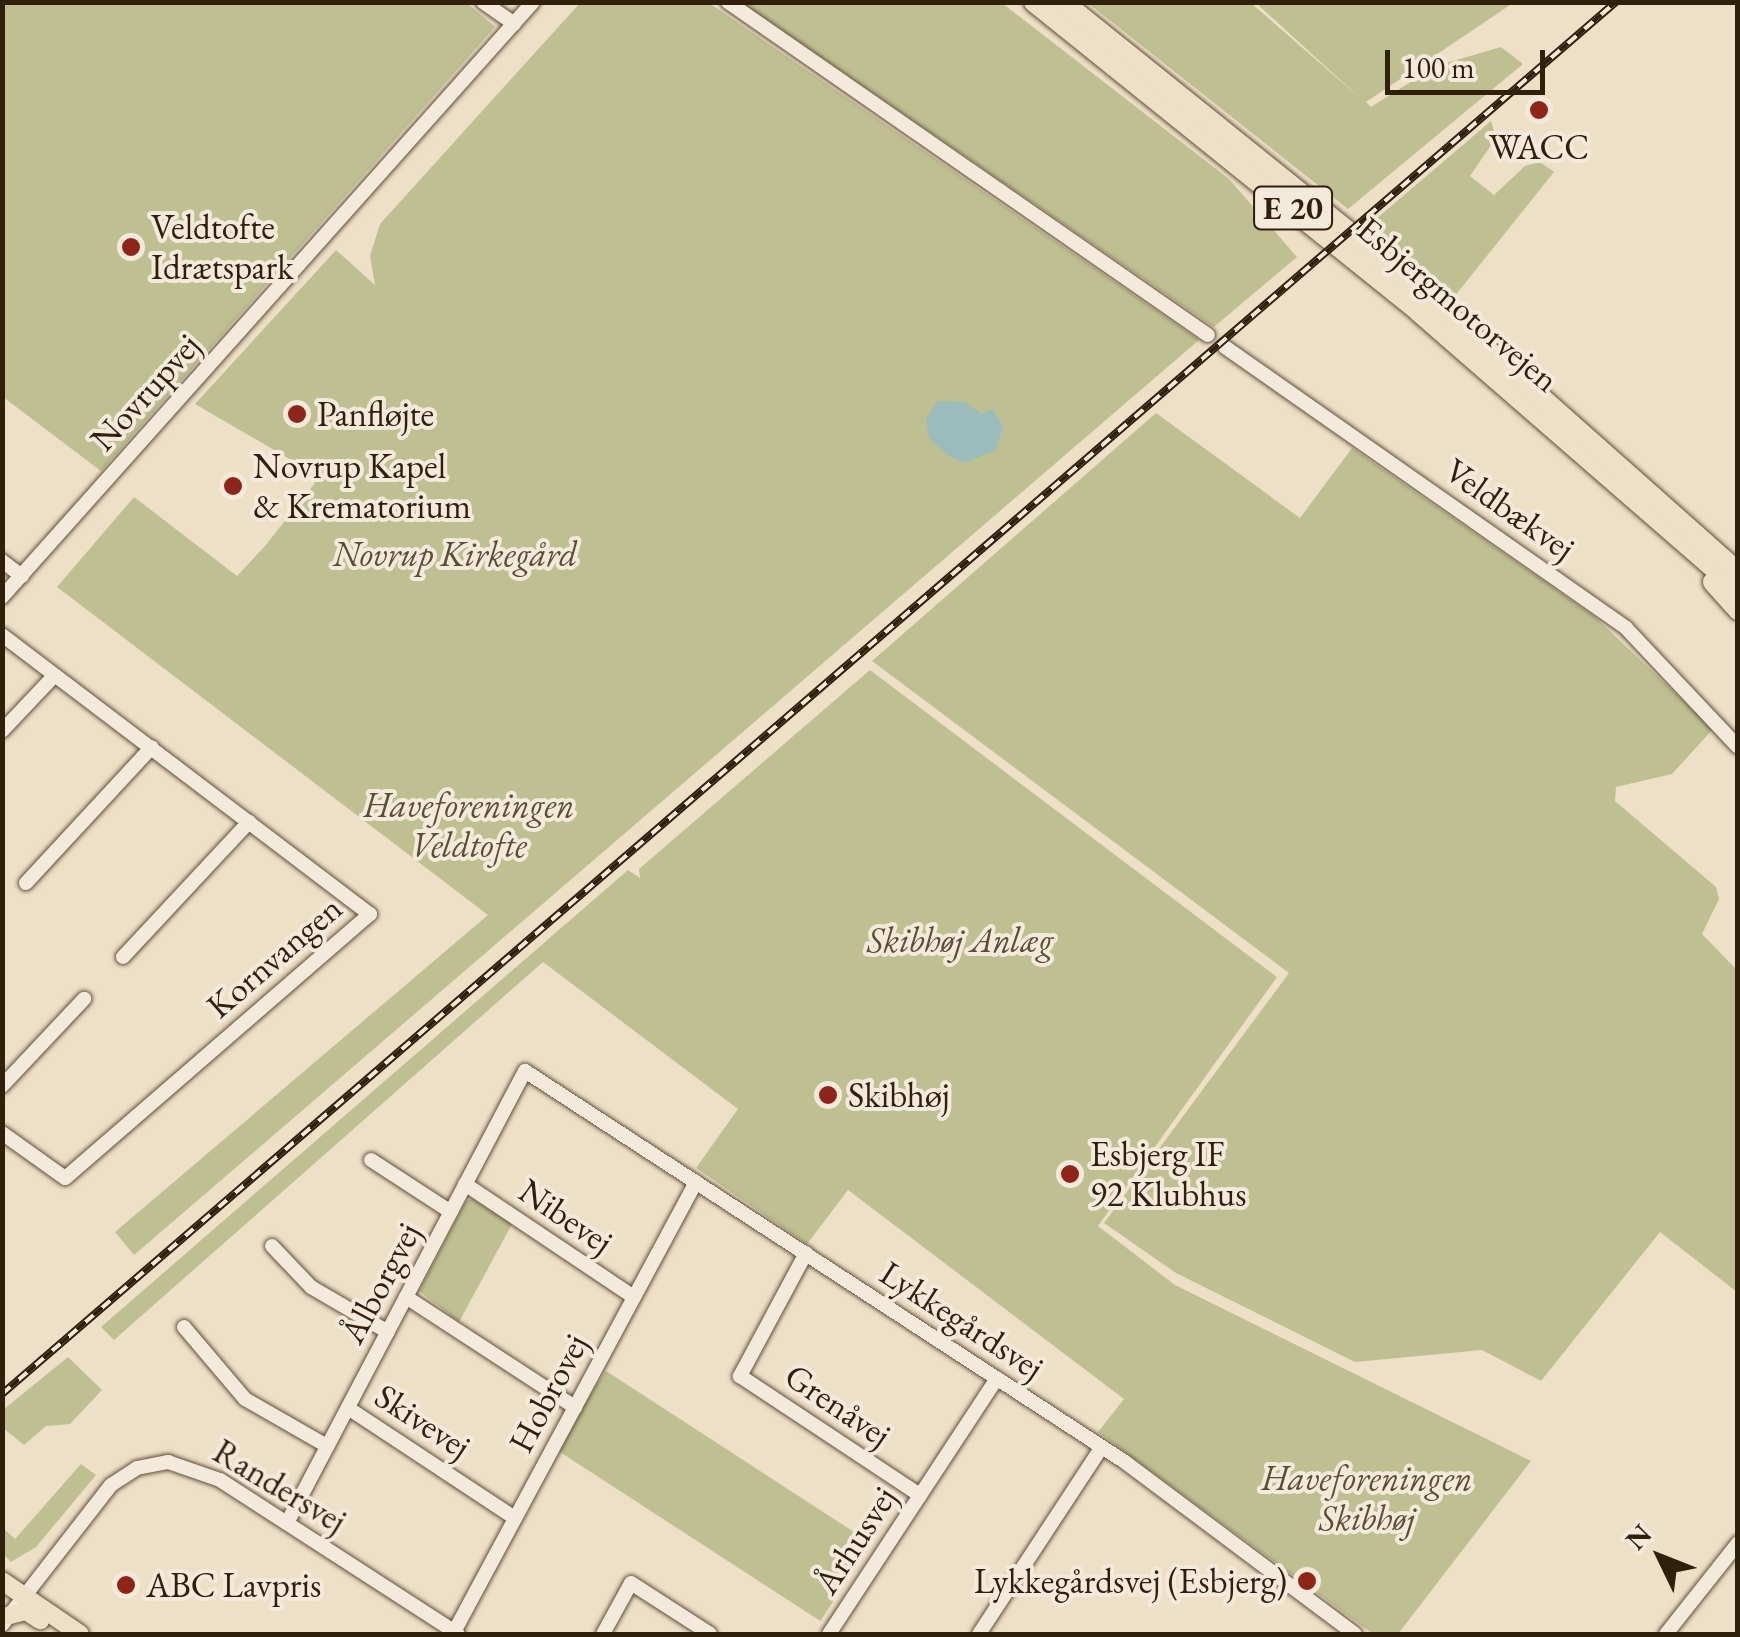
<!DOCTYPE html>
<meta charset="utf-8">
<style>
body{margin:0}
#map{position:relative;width:1740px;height:1637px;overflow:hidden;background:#eedfc7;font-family:"EB Garamond",serif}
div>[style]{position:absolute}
.green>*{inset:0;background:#bfc091;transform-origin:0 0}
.water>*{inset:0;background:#9bbbbc}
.roads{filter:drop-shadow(0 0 2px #604f3a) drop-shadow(0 0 2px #604f3a)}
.minor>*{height:14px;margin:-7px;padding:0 7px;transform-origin:7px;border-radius:7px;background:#f4eadb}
.major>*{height:18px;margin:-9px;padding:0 9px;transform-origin:9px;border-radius:9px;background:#eedfc7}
.highway>*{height:20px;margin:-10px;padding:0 10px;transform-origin:10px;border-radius:10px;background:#eedfc7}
.rail>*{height:8px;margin-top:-4px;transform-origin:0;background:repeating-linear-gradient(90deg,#f4eadb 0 11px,#301f0b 0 22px);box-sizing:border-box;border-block:2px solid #301f0b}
.dots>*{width:28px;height:28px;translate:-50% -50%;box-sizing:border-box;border:5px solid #f4eadb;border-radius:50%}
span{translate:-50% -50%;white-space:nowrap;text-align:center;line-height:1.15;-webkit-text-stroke:8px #f4eadb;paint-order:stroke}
.shield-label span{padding:2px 8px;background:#f4eadb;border:2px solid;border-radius:8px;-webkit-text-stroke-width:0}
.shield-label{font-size:32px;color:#301f0b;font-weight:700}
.poi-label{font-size:35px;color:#301f0b}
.left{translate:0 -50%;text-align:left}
.right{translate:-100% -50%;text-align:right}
.street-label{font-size:35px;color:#301f0b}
.park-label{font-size:35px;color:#5b4f33;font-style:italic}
.frame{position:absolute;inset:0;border:5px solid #301f0b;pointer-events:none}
.north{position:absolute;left:1610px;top:1507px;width:100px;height:100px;-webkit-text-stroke:8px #f4eadb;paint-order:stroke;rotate:313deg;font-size:28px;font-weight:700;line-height:40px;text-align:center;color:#301f0b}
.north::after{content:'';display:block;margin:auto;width:35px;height:45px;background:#301f0b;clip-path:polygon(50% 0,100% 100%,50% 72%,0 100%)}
.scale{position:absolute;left:1385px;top:50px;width:160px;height:45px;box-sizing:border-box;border:5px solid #301f0b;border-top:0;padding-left:12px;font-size:30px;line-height:35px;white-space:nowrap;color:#301f0b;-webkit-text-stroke:8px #f4eadb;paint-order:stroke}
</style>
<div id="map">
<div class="green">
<i style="clip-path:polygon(2px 3px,467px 3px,495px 27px,101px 471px,3px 397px)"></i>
<i style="clip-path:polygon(580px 3px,709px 3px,1199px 340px,134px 1255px,115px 1232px,488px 915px,57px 587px,134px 497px,237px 576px,265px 546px,315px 483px,288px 458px,195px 404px,336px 250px,375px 285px,370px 256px,380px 224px)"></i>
<i style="clip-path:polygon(742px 3px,1002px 3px,1229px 179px,1297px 257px,1214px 327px)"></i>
<i style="clip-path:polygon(1088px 3px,1251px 3px,1360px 98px,1256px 3px,1513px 3px,1366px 102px,1371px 107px,1436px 66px,1501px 47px,1523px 64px,1348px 209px)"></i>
<i style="clip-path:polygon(1491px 121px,1496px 138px,1470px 176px,1494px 195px,1525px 166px,1540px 162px,1554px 172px,1454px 297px,1369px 225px)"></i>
<i style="clip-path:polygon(1156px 413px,1300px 518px,1352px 448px,1595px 617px,1713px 729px,1672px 774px,1616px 787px,1615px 801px,1716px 887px,1719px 899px,1702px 934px,1737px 970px,1737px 1292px,1660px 1232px,1541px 1381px,1482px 1350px,1355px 1362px,1176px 1273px,1104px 1223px,1289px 973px,872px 661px)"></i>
<i style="clip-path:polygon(870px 670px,1277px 977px,1098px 1226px,1175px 1285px,1531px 1461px,1398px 1634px,1373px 1634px,1098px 1432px,1124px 1399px,848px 1190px,807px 1244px,696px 1168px,738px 1109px,543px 962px,114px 1340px,101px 1327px,628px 870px,640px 878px,639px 869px)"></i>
<i style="clip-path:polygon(473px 1199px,512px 1224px,459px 1322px,419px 1291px,466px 1201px)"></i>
<i style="clip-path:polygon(68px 1357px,102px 1390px,70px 1424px,46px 1426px,24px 1445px,3px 1428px,3px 1410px)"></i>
<i style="left:606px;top:1371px;width:316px;height:93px;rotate:33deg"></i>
<i style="clip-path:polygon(81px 1464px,96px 1475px,36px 1547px,11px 1562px,3px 1554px,3px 1528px,15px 1539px)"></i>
</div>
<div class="water">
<i style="clip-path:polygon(938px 401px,965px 402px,981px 414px,993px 409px,1003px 426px,996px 450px,964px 463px,948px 455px,929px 438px,926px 419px)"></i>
</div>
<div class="roads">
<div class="minor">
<i style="left:483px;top:2px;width:38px;rotate:35deg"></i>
<i style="left:728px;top:2px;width:584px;rotate:34.75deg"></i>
<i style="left:1225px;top:347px;width:490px;rotate:35deg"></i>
<i style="left:1626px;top:628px;width:163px;rotate:46.7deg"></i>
<i style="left:2px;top:561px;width:25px;rotate:37deg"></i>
<i style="left:2px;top:597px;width:797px;rotate:-48.25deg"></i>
<i style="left:2px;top:635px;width:462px;rotate:37.2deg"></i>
<i style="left:370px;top:914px;width:403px;rotate:139.1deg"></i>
<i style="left:65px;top:1178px;width:77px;rotate:-144.5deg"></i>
<i style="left:2px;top:731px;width:76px;rotate:-46.6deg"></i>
<i style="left:26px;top:883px;width:185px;rotate:-47.2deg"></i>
<i style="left:123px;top:957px;width:185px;rotate:-47deg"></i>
<i style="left:2px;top:1086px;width:120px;rotate:-46.7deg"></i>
<i style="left:371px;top:1160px;width:95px;rotate:33deg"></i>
<i style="left:465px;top:1184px;width:203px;rotate:33.8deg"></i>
<i style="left:272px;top:1246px;width:57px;rotate:46.4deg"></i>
<i style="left:311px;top:1287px;width:89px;rotate:30.3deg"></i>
<i style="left:806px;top:1253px;width:140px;rotate:118.2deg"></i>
<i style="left:740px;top:1376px;width:216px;rotate:33.5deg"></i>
<i style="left:406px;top:1297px;width:202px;rotate:33.1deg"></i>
<i style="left:184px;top:1327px;width:94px;rotate:49.7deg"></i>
<i style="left:245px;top:1399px;width:95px;rotate:29.8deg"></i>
<i style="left:348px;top:1408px;width:200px;rotate:33.4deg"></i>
<i style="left:287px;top:1523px;width:511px;rotate:-62.23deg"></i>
<i style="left:525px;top:1071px;width:716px;rotate:33.09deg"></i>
<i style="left:1125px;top:1462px;width:287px;rotate:36.8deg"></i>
<i style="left:2px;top:1625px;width:177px;rotate:-52.1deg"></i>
<i style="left:111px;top:1485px;width:31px;rotate:-33deg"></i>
<i style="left:137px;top:1468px;width:32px;rotate:-11deg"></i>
<i style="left:168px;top:1462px;width:55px;rotate:19.1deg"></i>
<i style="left:220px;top:1480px;width:283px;rotate:32.9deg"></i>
<i style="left:454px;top:1632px;width:511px;rotate:-61.73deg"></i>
<i style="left:603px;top:1634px;width:58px;rotate:-61.2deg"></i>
<i style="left:631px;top:1583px;width:94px;rotate:32.8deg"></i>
<i style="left:829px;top:1634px;width:306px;rotate:-56.7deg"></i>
<i style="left:979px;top:1634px;width:224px;rotate:-56.7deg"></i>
<i style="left:1666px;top:1634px;width:116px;rotate:-51.6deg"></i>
</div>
<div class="major">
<i style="left:2px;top:1581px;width:94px;rotate:34.2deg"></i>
<i style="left:10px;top:1615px;width:16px;rotate:-14deg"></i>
<i style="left:26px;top:1611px;width:17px;rotate:33deg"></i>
</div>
<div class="highway">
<i style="left:1034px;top:2px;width:494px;rotate:38.8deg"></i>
<i style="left:1419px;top:312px;width:422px;rotate:41deg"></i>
<i style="left:1063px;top:2px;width:444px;rotate:38.8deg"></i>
<i style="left:1409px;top:280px;width:432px;rotate:41.6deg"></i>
<i style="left:1713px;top:582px;width:38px;rotate:48deg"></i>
</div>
</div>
<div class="rail">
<i style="left:2px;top:1394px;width:2131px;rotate:-40.78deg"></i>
</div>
<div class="dots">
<i style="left:1539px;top:110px;background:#8f2418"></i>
<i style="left:131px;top:247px;background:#8f2418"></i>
<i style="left:297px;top:414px;background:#8f2418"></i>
<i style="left:233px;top:486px;background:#8f2418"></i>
<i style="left:828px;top:1095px;background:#8f2418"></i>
<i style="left:1070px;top:1174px;background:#8f2418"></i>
<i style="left:1307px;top:1581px;background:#8f2418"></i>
<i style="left:126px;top:1585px;background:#8f2418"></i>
</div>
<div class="shield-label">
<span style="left:1293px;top:208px">E 20</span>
</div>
<div class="poi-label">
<span style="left:1539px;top:147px">WACC</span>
<span class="left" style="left:151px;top:247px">Veldtofte<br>Idrætspark</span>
<span class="left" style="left:317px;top:414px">Panfløjte</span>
<span class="left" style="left:253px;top:486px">Novrup Kapel<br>&amp; Krematorium</span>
<span class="left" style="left:848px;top:1095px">Skibhøj</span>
<span class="left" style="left:1090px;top:1174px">Esbjerg IF<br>92 Klubhus</span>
<span class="right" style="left:1287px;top:1581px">Lykkegårdsvej (Esbjerg)</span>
<span class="left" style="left:146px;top:1585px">ABC Lavpris</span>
</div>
<div class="street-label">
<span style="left:1458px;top:304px;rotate:40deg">Esbjergmotorvejen</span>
<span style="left:145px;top:392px;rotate:-48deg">Novrupvej</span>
<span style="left:1510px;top:509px;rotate:35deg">Veldbækvej</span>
<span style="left:274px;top:957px;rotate:-41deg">Kornvangen</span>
<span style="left:566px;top:1216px;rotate:34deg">Nibevej</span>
<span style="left:380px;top:1283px;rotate:-62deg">Ålborgvej</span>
<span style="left:962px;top:1320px;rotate:33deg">Lykkegårdsvej</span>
<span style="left:548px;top:1393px;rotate:-62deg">Hobrovej</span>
<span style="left:838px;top:1405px;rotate:34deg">Grenåvej</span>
<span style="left:423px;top:1421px;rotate:33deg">Skivevej</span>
<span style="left:280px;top:1486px;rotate:31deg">Randersvej</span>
<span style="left:855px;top:1540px;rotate:-57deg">Århusvej</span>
</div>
<div class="park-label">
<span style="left:455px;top:554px">Novrup Kirkegård</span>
<span style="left:469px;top:825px">Haveforeningen<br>Veldtofte</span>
<span style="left:960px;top:940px">Skibhøj Anlæg</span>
<span style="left:1367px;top:1498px">Haveforeningen<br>Skibhøj</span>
</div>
<div class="frame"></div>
<div class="north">N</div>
<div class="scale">100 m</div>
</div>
